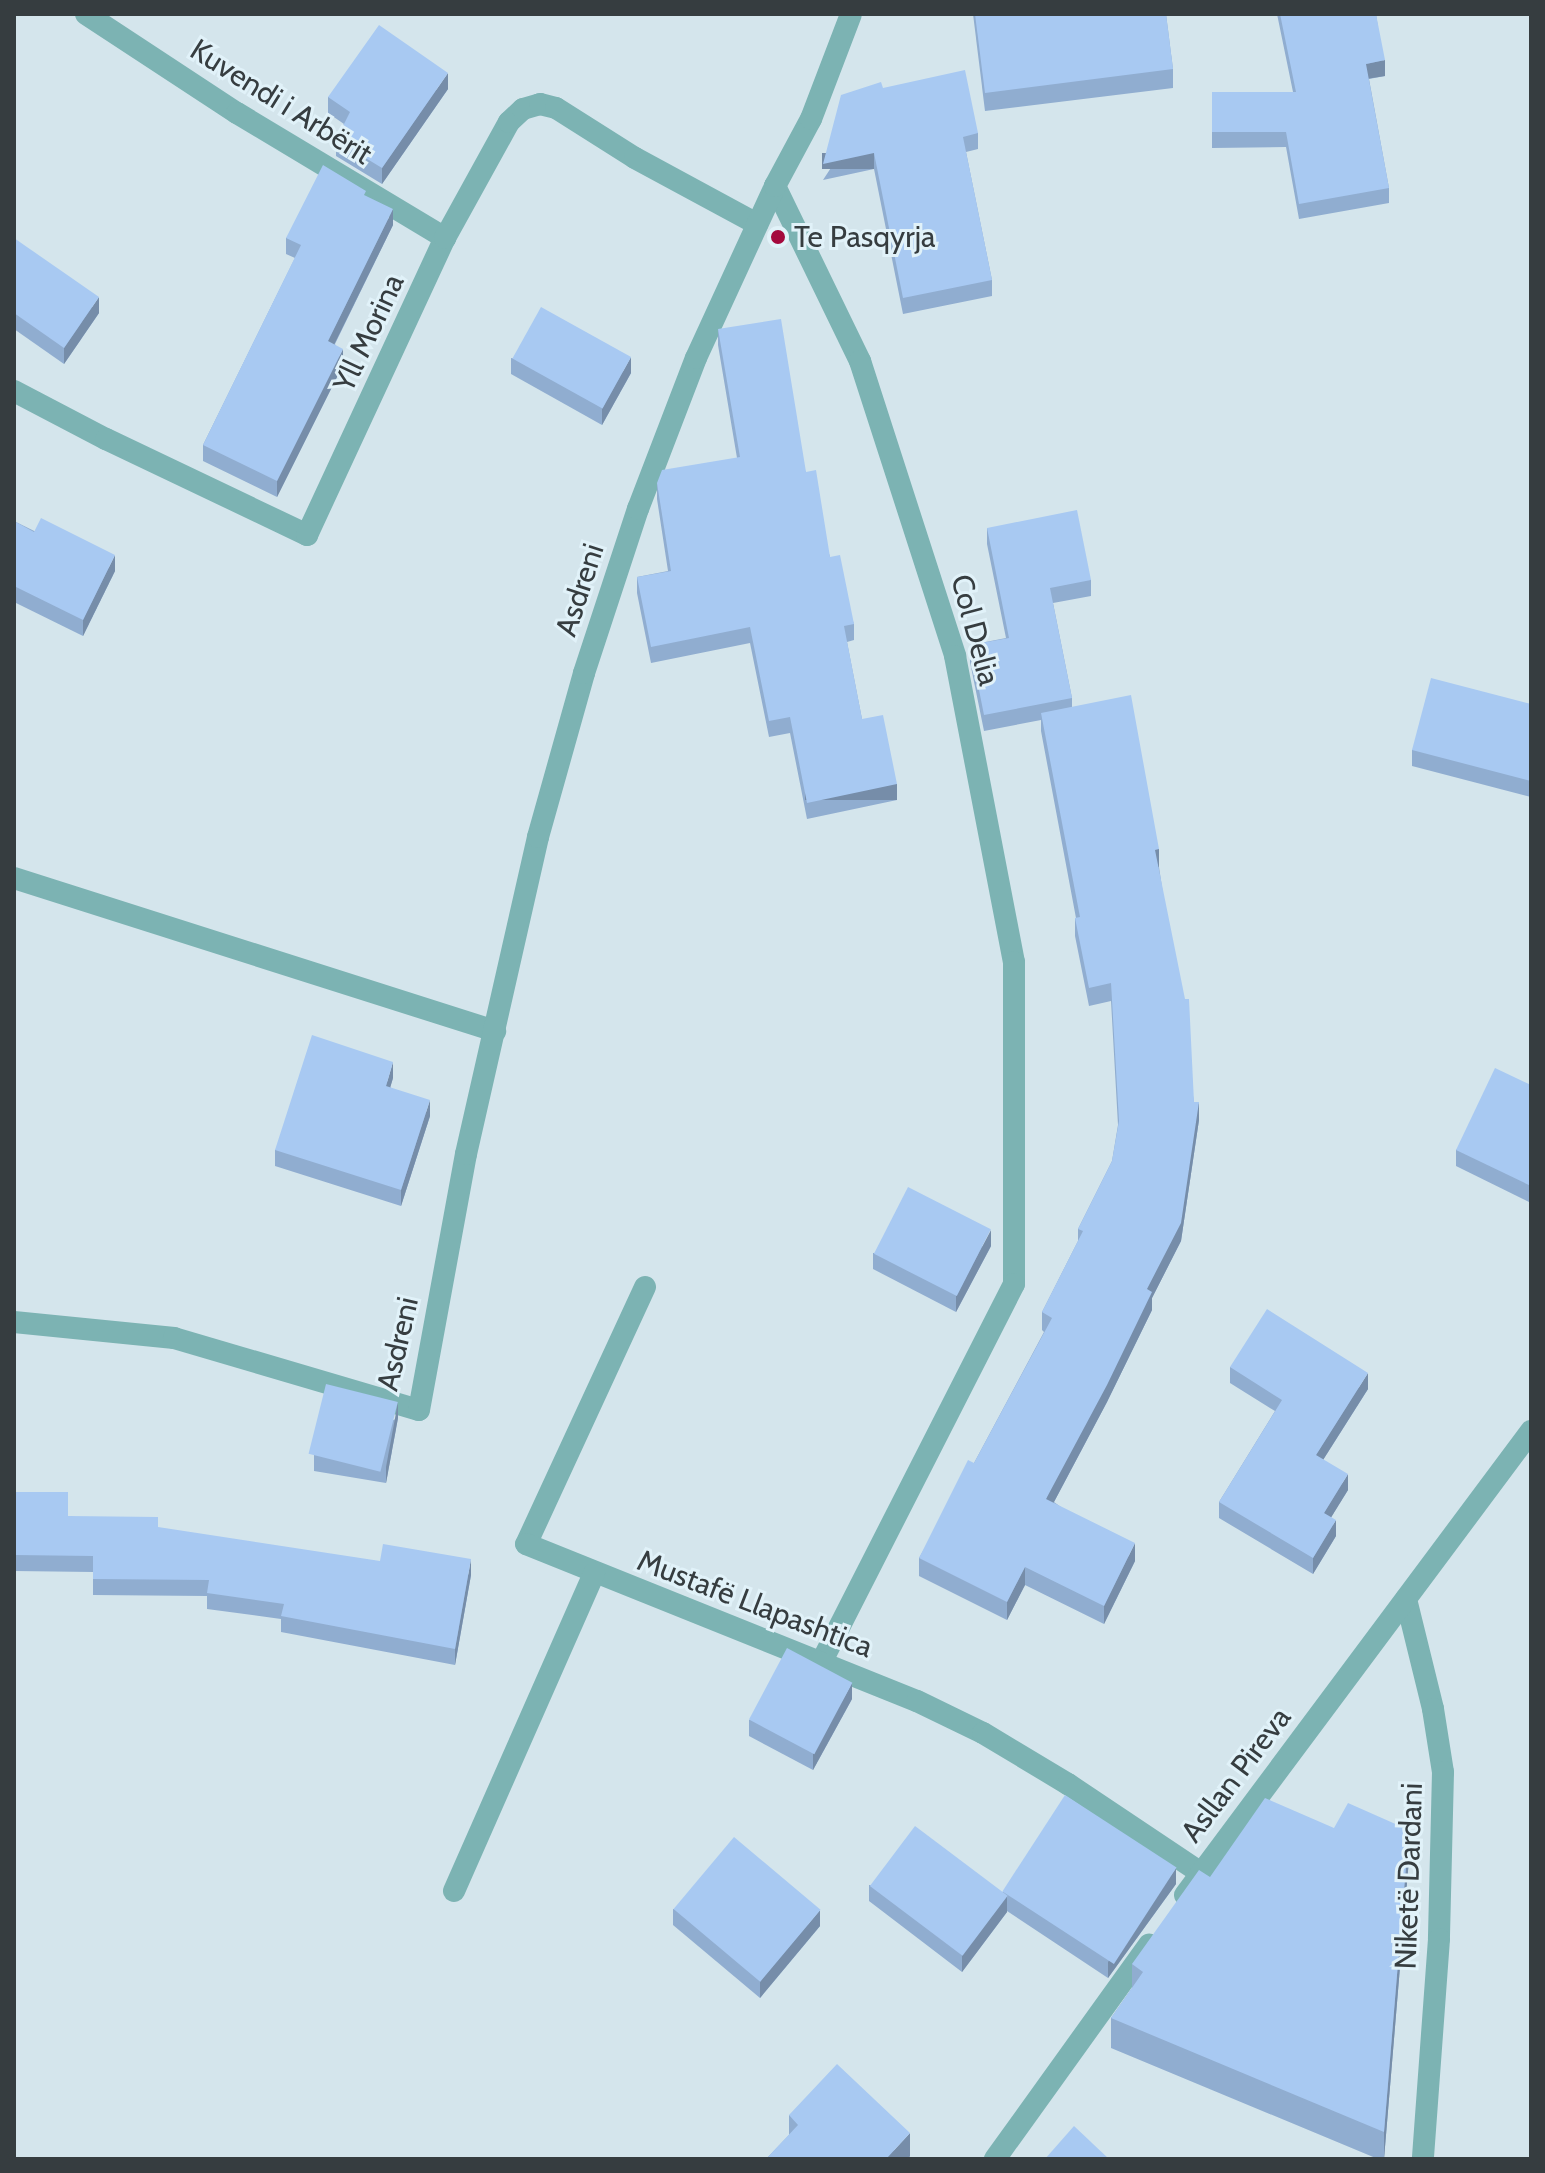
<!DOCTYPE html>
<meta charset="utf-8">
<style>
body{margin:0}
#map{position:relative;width:1545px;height:2173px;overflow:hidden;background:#d4e5ec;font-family:Cabin,sans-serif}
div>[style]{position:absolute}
.minor>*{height:22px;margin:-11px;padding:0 11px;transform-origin:11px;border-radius:11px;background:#7cb3b3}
.tertiary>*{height:22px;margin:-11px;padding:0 11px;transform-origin:11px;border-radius:11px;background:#7cb3b3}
.wall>*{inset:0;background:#90add0}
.shaded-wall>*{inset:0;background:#768da9;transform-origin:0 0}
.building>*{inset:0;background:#a8c9f2;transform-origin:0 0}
.dots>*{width:22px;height:22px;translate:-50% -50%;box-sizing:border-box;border:4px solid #e1f2f9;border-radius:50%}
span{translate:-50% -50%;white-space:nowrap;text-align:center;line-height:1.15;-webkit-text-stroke:6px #e1f2f9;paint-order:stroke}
.street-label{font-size:30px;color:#363d40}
.poi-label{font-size:30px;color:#363d40}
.left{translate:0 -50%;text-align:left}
.frame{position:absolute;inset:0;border:16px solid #363d40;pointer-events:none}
</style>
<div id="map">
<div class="minor">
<i style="left:86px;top:14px;width:181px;rotate:33.3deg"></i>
<i style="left:237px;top:113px;width:243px;rotate:31deg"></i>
<i style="left:775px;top:186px;width:195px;rotate:64.1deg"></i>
<i style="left:860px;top:361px;width:310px;rotate:72.1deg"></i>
<i style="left:955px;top:656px;width:312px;rotate:79.1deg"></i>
<i style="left:1014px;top:962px;width:322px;rotate:90deg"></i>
<i style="left:1014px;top:1284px;width:423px;rotate:117deg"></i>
<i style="left:14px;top:391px;width:104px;rotate:27.6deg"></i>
<i style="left:106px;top:439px;width:223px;rotate:25.5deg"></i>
<i style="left:307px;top:535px;width:327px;rotate:-65.1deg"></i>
<i style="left:445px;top:238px;width:132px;rotate:-61.1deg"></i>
<i style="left:509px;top:122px;width:19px;rotate:-43deg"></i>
<i style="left:523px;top:109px;width:18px;rotate:-16deg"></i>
<i style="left:540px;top:104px;width:16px;rotate:14deg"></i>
<i style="left:556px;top:108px;width:93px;rotate:32.3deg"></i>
<i style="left:635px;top:158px;width:139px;rotate:28.4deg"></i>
<i style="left:14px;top:878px;width:505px;rotate:17.65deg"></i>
<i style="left:645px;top:1287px;width:283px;rotate:114.8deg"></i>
<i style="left:526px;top:1544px;width:421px;rotate:21.9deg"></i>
<i style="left:917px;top:1701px;width:73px;rotate:25.9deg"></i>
<i style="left:983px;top:1733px;width:99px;rotate:31deg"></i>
<i style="left:1068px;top:1784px;width:160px;rotate:33.8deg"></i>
<i style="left:14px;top:1322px;width:161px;rotate:5.7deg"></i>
<i style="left:174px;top:1338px;width:255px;rotate:16.4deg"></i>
<i style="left:419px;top:1410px;width:260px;rotate:-79.6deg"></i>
<i style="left:466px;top:1154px;width:325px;rotate:-77.2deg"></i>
<i style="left:538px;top:837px;width:170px;rotate:-74.3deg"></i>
<i style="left:584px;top:673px;width:173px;rotate:-71.8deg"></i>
<i style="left:638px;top:509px;width:162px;rotate:-69deg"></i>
<i style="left:696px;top:358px;width:189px;rotate:-65.3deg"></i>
<i style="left:775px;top:186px;width:76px;rotate:-61.8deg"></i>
<i style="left:811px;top:119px;width:112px;rotate:-69.1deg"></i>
<i style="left:1406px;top:1599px;width:113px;rotate:76.2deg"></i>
<i style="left:1433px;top:1709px;width:64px;rotate:81deg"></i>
<i style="left:1443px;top:1772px;width:167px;rotate:91.4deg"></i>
<i style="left:1439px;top:1939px;width:221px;rotate:94.2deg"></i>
<i style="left:454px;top:1891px;width:347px;rotate:-66.2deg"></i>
</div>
<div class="tertiary">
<i style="left:1185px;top:1895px;width:579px;rotate:-53.29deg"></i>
<i style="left:995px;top:2159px;width:264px;rotate:-54.3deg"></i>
</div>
<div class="wall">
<i style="clip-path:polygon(973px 14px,1166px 14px,1173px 69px,1173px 88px,985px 111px)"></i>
<i style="clip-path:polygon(1277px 14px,1376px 14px,1385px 76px,1369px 79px,1389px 188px,1389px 203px,1299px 219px,1286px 147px,1212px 148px,1212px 92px,1293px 92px)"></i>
<i style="clip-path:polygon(883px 88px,978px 133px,978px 149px,966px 152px,992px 280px,992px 296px,903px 314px,874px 169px,823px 180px)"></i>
<i style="clip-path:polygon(448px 89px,382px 184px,336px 156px,336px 140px,344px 124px,328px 113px,328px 97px)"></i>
<i style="clip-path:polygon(366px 196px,393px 225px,335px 344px,343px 365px,277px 497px,203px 461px,203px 445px,295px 258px,286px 254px,286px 238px)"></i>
<i style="clip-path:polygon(14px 238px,99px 313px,64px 364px,14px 329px)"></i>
<i style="clip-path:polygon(718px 329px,806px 472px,830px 557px,854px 624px,854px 640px,847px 642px,862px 719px,897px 800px,807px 819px,790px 733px,769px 737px,750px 643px,651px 663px,637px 593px,637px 577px,668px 571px,657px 499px,657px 483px,737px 458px,718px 345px)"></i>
<i style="clip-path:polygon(511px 358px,631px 373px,602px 425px,511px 374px)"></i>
<i style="clip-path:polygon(14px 521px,115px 571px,83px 636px,14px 602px)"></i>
<i style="clip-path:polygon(987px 528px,1091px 580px,1091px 596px,1053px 603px,1072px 698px,1072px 707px,1159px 867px,1194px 1102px,1199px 1120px,1181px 1241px,1152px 1298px,1152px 1310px,1107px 1402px,1054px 1502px,1135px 1561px,1104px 1624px,1025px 1585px,1007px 1620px,919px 1576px,919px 1558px,974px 1463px,1044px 1332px,1042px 1330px,1042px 1312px,1078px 1241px,1078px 1229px,1112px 1161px,1118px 1125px,1111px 1001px,1089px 1006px,1075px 936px,1075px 918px,1076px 918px,1041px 731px,1041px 720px,984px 731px,970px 662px,970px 645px,1006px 638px,987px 544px)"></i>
<i style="clip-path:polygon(1531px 704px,1531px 797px,1412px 766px,1412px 750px)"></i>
<i style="clip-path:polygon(393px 1078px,390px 1087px,430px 1116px,401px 1206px,275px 1166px,275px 1150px)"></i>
<i style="clip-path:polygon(1531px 1085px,1531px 1203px,1456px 1166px,1456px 1150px)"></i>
<i style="clip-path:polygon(991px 1246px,956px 1312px,873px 1269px,873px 1253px)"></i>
<i style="clip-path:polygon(1230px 1367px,1368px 1389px,1323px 1460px,1348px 1490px,1331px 1517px,1336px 1536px,1313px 1574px,1219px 1518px,1219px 1502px,1275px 1411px,1230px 1383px)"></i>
<i style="clip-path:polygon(398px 1418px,386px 1483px,314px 1471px,314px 1455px)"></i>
<i style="clip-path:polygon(14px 1492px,68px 1516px,471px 1575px,455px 1665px,281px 1632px,281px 1619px,207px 1609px,207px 1596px,93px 1595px,93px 1572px,14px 1571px)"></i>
<i style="clip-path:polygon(852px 1699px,813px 1770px,749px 1736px,749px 1720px)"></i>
<i style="clip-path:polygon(1409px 1859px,1384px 2159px,1378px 2159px,1111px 2048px,1111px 2018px,1132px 1988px,1132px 1964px,1210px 1877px)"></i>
<i style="clip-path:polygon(1176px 1884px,1108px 1978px,1007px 1911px,1007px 1912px,962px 1972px,869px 1901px,869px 1885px,1001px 1892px)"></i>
<i style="clip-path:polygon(673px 1909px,820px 1926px,760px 1998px,673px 1925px)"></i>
<i style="clip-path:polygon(789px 2115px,910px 2156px,908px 2159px,766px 2159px,789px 2135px)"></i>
</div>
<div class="shaded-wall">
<i style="clip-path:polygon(1385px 60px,1385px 76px,1366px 79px,1366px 64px)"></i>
<i style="clip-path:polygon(448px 73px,448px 89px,382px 184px,382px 168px)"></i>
<i style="left:874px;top:153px;width:16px;height:52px;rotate:90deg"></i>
<i style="clip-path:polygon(393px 209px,393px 225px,328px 357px,328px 341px)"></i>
<i style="clip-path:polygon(99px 297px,99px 313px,64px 364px,64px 348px)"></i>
<i style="clip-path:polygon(343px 349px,343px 365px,277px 497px,277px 481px)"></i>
<i style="clip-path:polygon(631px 357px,631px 373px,602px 425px,602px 409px)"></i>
<i style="clip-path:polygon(115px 555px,115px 571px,83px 636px,83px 620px)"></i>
<i style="left:897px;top:784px;width:16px;height:92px;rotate:90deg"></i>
<i style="left:1159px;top:849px;width:18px;height:4px;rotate:90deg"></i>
<i style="clip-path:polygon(393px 1062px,393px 1078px,386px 1102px,386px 1086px)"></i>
<i style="clip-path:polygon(430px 1100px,430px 1116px,401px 1206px,401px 1190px)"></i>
<i style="clip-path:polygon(1199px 1102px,1199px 1120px,1181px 1241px,1152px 1298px,1152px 1310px,1107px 1402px,1046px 1517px,1046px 1499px)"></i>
<i style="clip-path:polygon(991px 1230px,991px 1246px,956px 1312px,956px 1296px)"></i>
<i style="clip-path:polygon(1368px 1373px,1368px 1389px,1316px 1471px,1316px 1455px)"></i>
<i style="clip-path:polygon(398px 1402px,398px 1418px,386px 1483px,386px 1467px)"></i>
<i style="clip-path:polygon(1348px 1474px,1348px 1490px,1324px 1529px,1324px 1513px)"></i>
<i style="clip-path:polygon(1336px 1520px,1336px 1536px,1313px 1574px,1313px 1558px)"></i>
<i style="clip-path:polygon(1135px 1543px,1135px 1561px,1104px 1624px,1104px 1606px)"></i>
<i style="clip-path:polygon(471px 1559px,471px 1575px,455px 1665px,455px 1649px)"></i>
<i style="clip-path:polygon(1025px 1567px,1025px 1585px,1007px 1620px,1007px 1602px)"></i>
<i style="clip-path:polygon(852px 1683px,852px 1699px,813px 1770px,813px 1754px)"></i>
<i style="clip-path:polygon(1409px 1830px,1409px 1859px,1384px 2159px,1384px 2132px)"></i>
<i style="clip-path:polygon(1176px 1868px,1176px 1884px,1108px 1978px,1108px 1962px)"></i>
<i style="clip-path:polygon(1007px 1896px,1007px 1912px,962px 1972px,962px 1955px)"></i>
<i style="clip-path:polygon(820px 1910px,820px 1926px,760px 1998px,760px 1982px)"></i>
<i style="clip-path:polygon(910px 2133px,910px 2156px,908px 2159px,886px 2159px)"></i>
</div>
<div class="building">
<i style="clip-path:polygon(975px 14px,1166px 14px,1173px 69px,985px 93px)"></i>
<i style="clip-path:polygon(1280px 14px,1376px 14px,1385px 60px,1366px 64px,1389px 188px,1299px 204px,1286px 132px,1212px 132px,1212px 92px,1296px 92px)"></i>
<i style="clip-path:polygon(379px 25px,448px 73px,382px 168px,336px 140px,350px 112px,328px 97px)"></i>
<i style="clip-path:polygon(965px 70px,978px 133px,963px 137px,992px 280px,903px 298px,874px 153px,823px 164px,841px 95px,881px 82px,883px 88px)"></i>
<i style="clip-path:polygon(323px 165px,366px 191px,364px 195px,393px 209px,328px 341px,343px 349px,277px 481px,203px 445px,301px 245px,286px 238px)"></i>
<i style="clip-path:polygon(14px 238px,99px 297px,64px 348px,14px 313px)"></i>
<i style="left:541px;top:307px;width:103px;height:59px;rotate:29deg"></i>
<i style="clip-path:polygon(781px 319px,806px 472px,816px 470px,830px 557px,840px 555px,854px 624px,844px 626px,862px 719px,883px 715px,897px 784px,807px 803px,790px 717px,769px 721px,750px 627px,651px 647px,637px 577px,671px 571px,657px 483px,662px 470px,740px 457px,718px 329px)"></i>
<i style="clip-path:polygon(1077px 510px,1091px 580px,1050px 588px,1072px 698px,984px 715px,970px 645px,1009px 638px,987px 528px)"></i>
<i style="clip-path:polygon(41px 518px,115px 555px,83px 620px,14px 586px,14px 521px,34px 532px)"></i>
<i style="clip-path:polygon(1431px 678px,1531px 704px,1531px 781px,1412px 750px)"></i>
<i style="clip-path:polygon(1131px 695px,1159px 849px,1155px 850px,1185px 999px,1189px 999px,1194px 1102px,1199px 1102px,1181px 1223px,1147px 1289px,1152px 1292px,1107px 1385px,1046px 1499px,1135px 1543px,1104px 1606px,1025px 1567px,1007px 1602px,919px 1558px,968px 1460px,974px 1463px,1052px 1318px,1042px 1312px,1083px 1231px,1078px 1229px,1112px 1161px,1119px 1121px,1111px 983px,1089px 988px,1075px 918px,1080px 917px,1041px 713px)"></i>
<i style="clip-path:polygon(312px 1035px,393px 1062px,386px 1086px,430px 1100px,401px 1190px,275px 1150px)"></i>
<i style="clip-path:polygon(1495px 1068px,1531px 1085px,1531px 1186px,1456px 1150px)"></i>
<i style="left:908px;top:1187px;width:93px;height:75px;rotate:27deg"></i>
<i style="clip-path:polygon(1267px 1309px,1368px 1373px,1316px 1455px,1348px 1474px,1324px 1513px,1336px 1520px,1313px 1558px,1219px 1502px,1282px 1400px,1230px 1367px)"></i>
<i style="left:326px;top:1384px;width:74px;height:72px;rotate:14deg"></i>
<i style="clip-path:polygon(14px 1492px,68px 1492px,68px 1516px,158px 1517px,158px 1527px,380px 1561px,383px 1544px,471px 1559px,455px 1649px,281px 1616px,284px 1604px,207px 1593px,209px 1580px,93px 1579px,93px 1556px,14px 1555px)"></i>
<i style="left:787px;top:1648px;width:74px;height:81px;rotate:28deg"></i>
<i style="left:1065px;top:1795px;width:133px;height:115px;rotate:33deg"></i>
<i style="clip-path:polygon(1265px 1798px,1334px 1828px,1348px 1803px,1409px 1830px,1384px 2132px,1111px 2018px,1143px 1972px,1132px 1964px,1199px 1870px,1210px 1877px)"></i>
<i style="left:915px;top:1826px;width:116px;height:75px;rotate:37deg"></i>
<i style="left:734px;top:1837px;width:113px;height:94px;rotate:40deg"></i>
<i style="clip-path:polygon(837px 2064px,910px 2133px,886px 2159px,766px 2159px,798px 2125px,789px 2115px)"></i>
<i style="clip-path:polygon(1074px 2126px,1109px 2159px,1045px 2159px)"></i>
</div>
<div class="dots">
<i style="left:778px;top:237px;background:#a4093d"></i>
</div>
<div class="street-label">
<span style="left:281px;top:102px;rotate:32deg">Kuvendi i Arbërit</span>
<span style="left:369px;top:333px;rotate:-65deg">Yll Morina</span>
<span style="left:580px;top:590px;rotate:-72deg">Asdreni</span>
<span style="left:975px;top:630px;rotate:75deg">Col Delia</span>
<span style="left:398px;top:1344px;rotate:-77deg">Asdreni</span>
<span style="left:755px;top:1604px;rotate:21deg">Mustafë Llapashtica</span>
<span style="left:1236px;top:1775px;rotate:-53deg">Asllan Pireva</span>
<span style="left:1409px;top:1876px;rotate:-88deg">Niketë Dardani</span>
</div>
<div class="poi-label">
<span class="left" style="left:794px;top:237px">Te Pasqyrja</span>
</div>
<div class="frame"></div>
</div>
